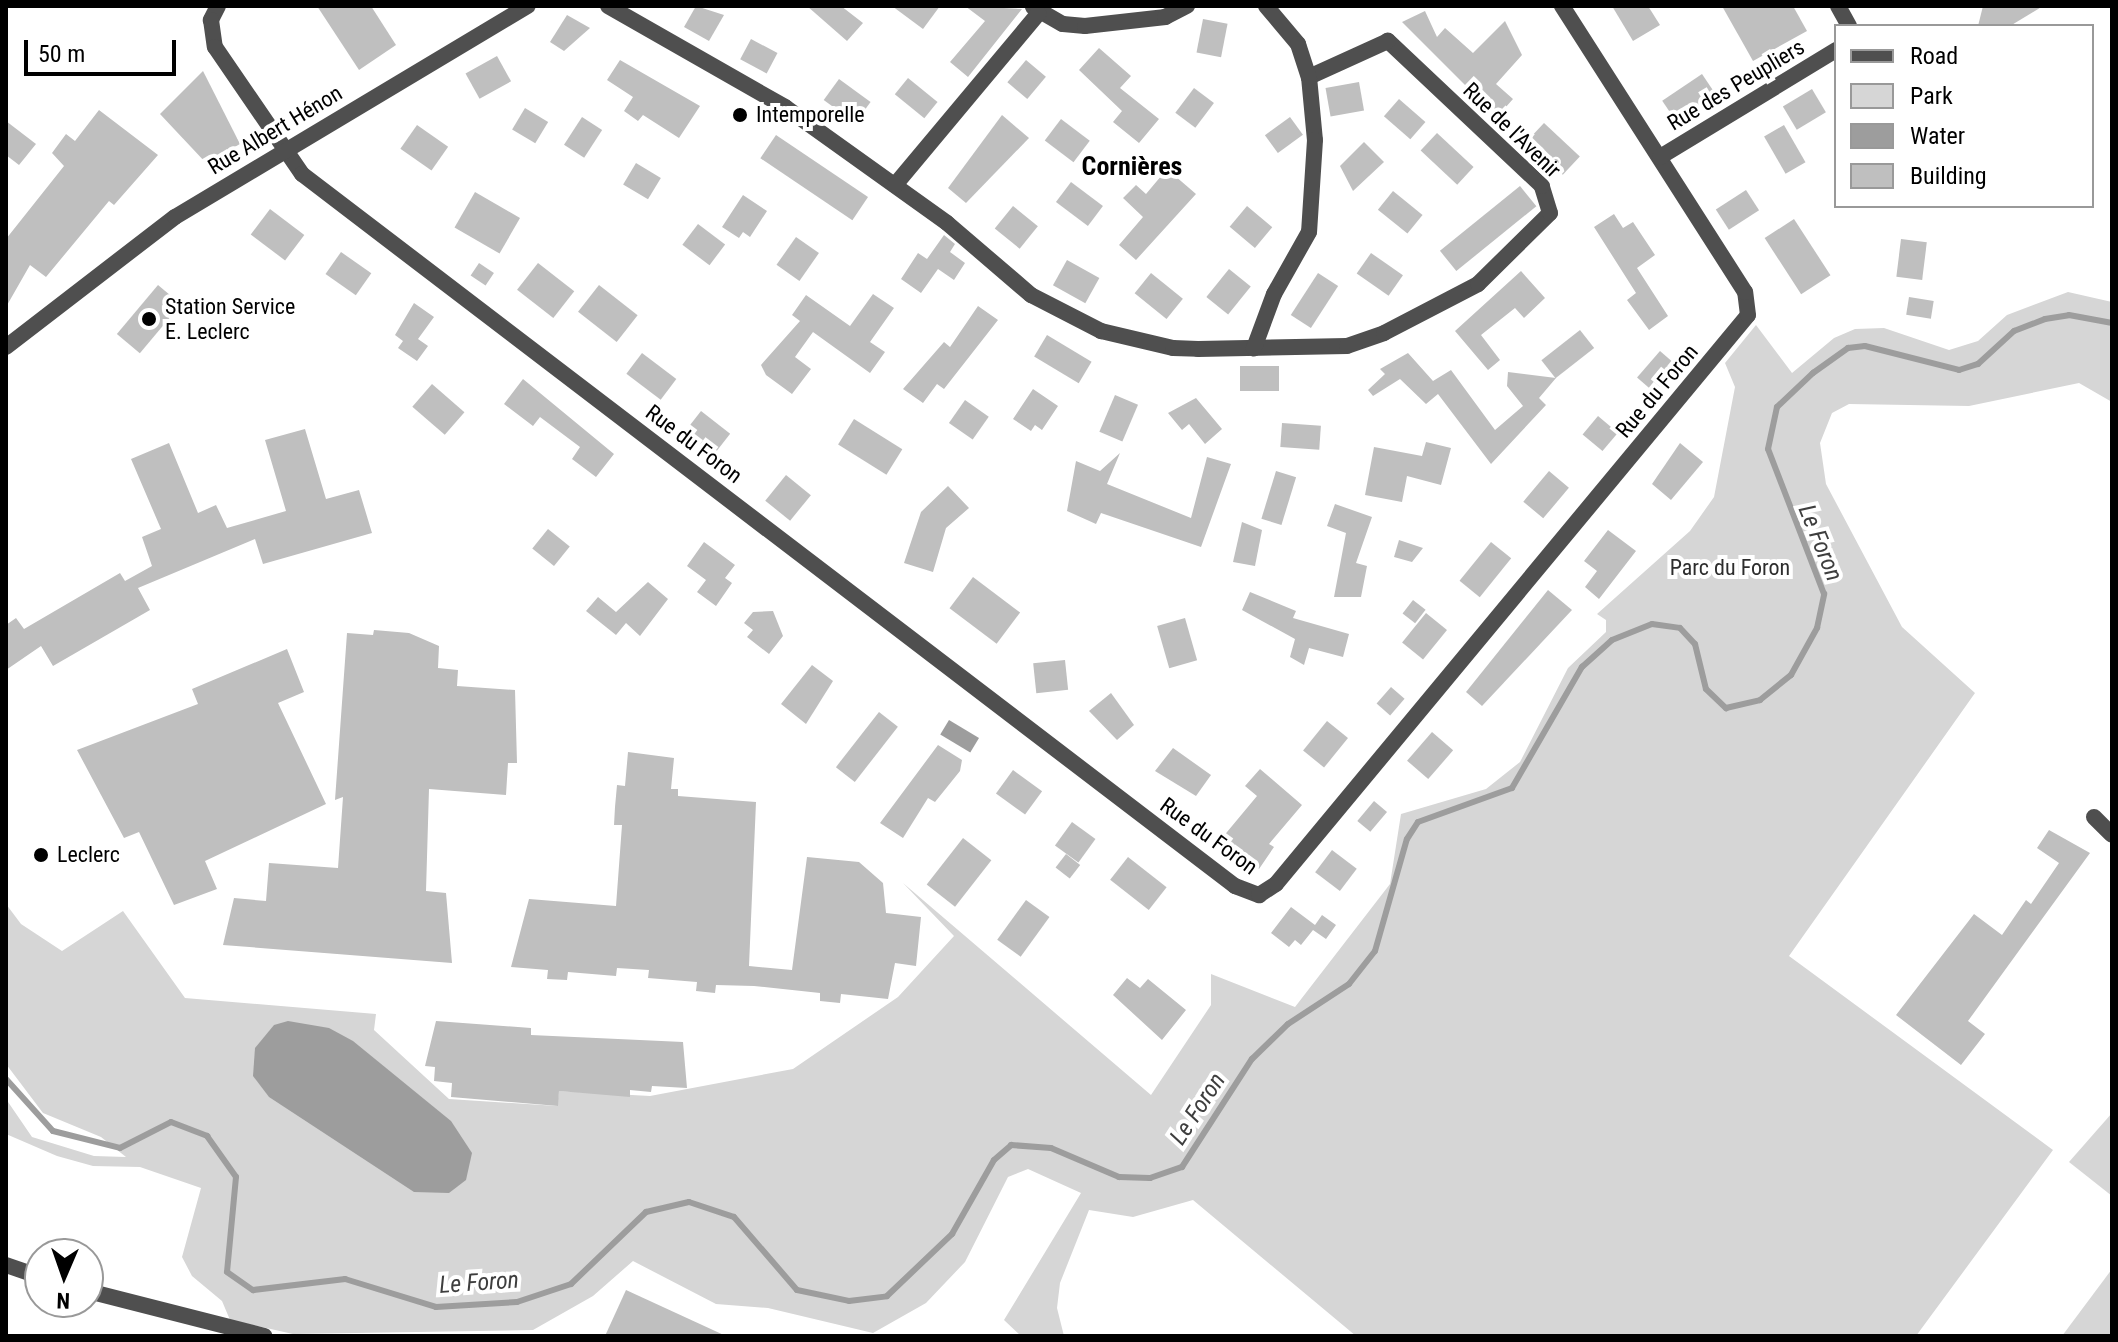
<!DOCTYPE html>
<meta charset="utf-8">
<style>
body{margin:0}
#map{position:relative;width:2118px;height:1342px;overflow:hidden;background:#fff;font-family:"Roboto Condensed",sans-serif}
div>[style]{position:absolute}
.green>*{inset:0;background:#d6d6d6}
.water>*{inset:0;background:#9d9d9d;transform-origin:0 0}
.stream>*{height:6px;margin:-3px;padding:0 3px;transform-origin:3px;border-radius:3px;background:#9d9d9d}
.building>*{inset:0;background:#bfbfbf;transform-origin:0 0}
.minor>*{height:16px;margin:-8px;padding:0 8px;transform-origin:8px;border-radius:8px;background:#4f4f4f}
.tertiary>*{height:16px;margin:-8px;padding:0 8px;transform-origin:8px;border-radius:8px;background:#4f4f4f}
.dots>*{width:22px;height:22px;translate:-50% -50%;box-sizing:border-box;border:4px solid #fff;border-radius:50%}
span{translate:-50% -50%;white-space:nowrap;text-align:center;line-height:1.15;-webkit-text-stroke:8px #fff;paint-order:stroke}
.street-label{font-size:22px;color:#000}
.poi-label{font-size:22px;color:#000}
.left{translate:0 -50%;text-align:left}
.park-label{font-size:22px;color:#2d2d2d}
.water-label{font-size:24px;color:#3e3e3e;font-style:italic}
.quarter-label{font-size:26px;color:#000;font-weight:700}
.frame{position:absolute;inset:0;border:8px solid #000;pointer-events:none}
.legend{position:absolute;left:1834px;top:24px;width:260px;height:184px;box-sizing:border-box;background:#fff;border:2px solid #999;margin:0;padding:10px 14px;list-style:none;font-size:24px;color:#000}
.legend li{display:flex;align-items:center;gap:16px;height:40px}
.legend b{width:40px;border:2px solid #999}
.north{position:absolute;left:24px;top:1238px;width:80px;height:80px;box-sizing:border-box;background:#fff;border:2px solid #999;border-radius:50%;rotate:182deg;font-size:22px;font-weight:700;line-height:32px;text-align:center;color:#000}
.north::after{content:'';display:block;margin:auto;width:28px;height:36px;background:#000;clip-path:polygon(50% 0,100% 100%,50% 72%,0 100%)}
.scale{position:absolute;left:24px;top:40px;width:152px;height:36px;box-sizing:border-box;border:4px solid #000;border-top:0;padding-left:10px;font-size:24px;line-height:28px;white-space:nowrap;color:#000;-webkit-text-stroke:6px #fff;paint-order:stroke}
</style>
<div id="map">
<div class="green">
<i style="clip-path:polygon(2068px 292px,2112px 302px,2112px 402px,2079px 383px,1969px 406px,1849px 404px,1832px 413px,1820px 443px,1826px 484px,1902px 627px,1975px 693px,1789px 956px,2053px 1150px,1916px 1336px,1356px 1336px,1193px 1200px,1133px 1217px,1089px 1210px,1060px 1283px,1057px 1308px,1064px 1336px,1021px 1336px,1004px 1320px,1081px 1193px,1028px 1169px,1008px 1177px,965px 1262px,926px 1303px,873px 1333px,768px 1308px,716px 1304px,633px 1261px,593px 1296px,533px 1330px,293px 1334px,230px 1320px,222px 1301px,192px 1276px,182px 1257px,201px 1188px,140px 1167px,93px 1166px,57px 1156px,6px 1134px,6px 1099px,32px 1137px,94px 1156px,126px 1157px,101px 1137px,43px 1113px,6px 1064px,6px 904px,21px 924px,62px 951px,123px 911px,185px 998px,376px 1014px,374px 1030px,449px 1099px,557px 1106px,559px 1091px,650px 1096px,793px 1069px,898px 997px,954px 936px,903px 883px,1151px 1095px,1211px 1005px,1211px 974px,1295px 1007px,1390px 884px,1401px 814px,1486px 789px,1520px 762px,1568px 668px,1606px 632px,1606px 620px,1597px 614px,1690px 531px,1714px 497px,1735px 387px,1725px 363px,1756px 325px,1792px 373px,1834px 338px,1855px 329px,1884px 328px,1949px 350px,1978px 341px,2007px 315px)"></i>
<i style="clip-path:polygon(2112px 1113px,2112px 1196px,2069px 1162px)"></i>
<i style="clip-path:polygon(2112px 1269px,2112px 1336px,2062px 1336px)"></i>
</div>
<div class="water">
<i style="left:949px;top:720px;width:35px;height:17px;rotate:31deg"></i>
<i style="clip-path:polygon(288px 1021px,329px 1028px,353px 1041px,451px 1121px,472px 1153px,466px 1180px,449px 1193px,414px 1192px,269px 1097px,253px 1076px,255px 1048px,274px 1025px)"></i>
</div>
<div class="stream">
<i style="left:6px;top:1079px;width:70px;rotate:47.9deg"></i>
<i style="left:53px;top:1131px;width:69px;rotate:14.2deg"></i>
<i style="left:120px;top:1148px;width:57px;rotate:-27deg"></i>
<i style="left:171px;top:1122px;width:39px;rotate:21deg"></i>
<i style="left:207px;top:1136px;width:50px;rotate:54.7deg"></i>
<i style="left:236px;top:1177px;width:95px;rotate:95.4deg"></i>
<i style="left:227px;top:1272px;width:32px;rotate:35deg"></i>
<i style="left:253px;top:1290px;width:93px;rotate:-6.8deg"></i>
<i style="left:345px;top:1279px;width:95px;rotate:17.1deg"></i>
<i style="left:436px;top:1307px;width:81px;rotate:-3.5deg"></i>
<i style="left:517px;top:1302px;width:57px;rotate:-18.4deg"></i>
<i style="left:571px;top:1284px;width:104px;rotate:-43.8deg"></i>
<i style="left:646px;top:1212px;width:44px;rotate:-13.1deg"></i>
<i style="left:689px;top:1202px;width:47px;rotate:18.4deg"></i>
<i style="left:734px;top:1217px;width:96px;rotate:49.2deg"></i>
<i style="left:797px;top:1290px;width:53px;rotate:11.9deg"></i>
<i style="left:849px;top:1301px;width:38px;rotate:-7deg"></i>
<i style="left:887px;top:1296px;width:90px;rotate:-43.6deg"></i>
<i style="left:952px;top:1234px;width:85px;rotate:-60.4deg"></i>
<i style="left:994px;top:1160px;width:23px;rotate:-41deg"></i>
<i style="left:1011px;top:1145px;width:40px;rotate:4.3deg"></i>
<i style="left:1051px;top:1148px;width:74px;rotate:23.1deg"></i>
<i style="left:1119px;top:1177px;width:31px;rotate:2deg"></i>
<i style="left:1150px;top:1178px;width:34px;rotate:-19deg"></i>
<i style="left:1182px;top:1167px;width:129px;rotate:-57.1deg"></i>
<i style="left:1252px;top:1059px;width:50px;rotate:-44.2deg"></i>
<i style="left:1288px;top:1024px;width:73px;rotate:-33.3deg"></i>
<i style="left:1349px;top:984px;width:42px;rotate:-51.8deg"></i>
<i style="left:1375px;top:951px;width:116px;rotate:-74.1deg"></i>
<i style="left:1407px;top:839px;width:20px;rotate:-57deg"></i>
<i style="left:1418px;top:822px;width:100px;rotate:-19.9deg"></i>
<i style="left:1512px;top:788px;width:140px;rotate:-60deg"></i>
<i style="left:1582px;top:667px;width:40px;rotate:-42deg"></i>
<i style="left:1612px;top:640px;width:43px;rotate:-21.8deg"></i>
<i style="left:1652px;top:624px;width:28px;rotate:8deg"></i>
<i style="left:1680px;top:628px;width:22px;rotate:47deg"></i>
<i style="left:1695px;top:644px;width:46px;rotate:76.3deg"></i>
<i style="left:1706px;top:689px;width:28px;rotate:44deg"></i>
<i style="left:1726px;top:708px;width:35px;rotate:-13deg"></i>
<i style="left:1760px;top:700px;width:40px;rotate:-39deg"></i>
<i style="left:1791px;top:675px;width:54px;rotate:-61deg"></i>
<i style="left:1817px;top:628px;width:35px;rotate:-78deg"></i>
<i style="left:1824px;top:594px;width:155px;rotate:-111.1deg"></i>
<i style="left:1768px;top:449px;width:43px;rotate:-77.9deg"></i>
<i style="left:1777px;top:407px;width:50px;rotate:-43.4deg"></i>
<i style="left:1813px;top:373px;width:43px;rotate:-35.5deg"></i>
<i style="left:1848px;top:348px;width:17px;rotate:-7deg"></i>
<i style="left:1865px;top:346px;width:97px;rotate:14.3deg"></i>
<i style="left:1959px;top:370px;width:20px;rotate:-18deg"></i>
<i style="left:1978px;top:364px;width:49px;rotate:-42.5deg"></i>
<i style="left:2014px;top:331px;width:33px;rotate:-21deg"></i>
<i style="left:2045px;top:319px;width:24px;rotate:-9deg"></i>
<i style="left:2069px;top:315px;width:44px;rotate:10.5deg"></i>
</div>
<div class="building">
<i style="clip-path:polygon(317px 6px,371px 6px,396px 45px,359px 70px)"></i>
<i style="clip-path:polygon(696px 6px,724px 15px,709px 41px,684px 27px)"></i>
<i style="clip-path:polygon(807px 6px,841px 6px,863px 23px,847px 41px)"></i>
<i style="clip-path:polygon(892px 6px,940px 6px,923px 29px)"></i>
<i style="clip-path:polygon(965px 6px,1022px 9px,968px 77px,950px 62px,985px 21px)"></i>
<i style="clip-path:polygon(1612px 6px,1648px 6px,1660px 25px,1633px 41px)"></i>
<i style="clip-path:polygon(1722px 6px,1793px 6px,1807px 31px,1753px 61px)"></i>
<i style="clip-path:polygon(1983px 6px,2043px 6px,2010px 26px,1978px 26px)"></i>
<i style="clip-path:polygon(1425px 11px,1437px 37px,1445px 28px,1473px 53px,1505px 21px,1522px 55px,1496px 84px,1513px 99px,1497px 117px,1402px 22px)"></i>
<i style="clip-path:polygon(567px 15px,590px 28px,564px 51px,550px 42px)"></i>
<i style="left:1203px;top:19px;width:25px;height:34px;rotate:11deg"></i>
<i style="left:751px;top:39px;width:30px;height:23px;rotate:28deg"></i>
<i style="clip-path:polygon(1099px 48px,1131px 76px,1120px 88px,1159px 119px,1139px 143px,1113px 122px,1122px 111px,1079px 70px)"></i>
<i style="left:497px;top:56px;width:29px;height:36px;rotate:61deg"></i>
<i style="clip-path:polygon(620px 60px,700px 106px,679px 138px,643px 115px,638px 121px,624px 111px,633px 97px,607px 80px)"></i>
<i style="left:1026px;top:60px;width:26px;height:29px;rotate:40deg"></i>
<i style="clip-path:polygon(203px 71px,240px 144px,206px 163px,160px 114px)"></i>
<i style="left:1702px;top:74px;width:25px;height:48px;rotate:56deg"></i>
<i style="left:908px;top:78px;width:38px;height:21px;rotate:39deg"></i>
<i style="left:839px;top:79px;width:39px;height:26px;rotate:36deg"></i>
<i style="left:1359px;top:82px;width:29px;height:34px;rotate:80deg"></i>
<i style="left:1194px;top:88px;width:25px;height:31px;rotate:37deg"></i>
<i style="left:1812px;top:89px;width:27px;height:34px;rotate:59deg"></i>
<i style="left:1399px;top:99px;width:35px;height:23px;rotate:41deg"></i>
<i style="left:525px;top:108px;width:27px;height:25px;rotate:31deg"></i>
<i style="clip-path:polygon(99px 110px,158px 155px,114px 205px,109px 201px,46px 277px,30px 265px,6px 307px,6px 239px,64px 166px,52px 153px,66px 134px,75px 141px)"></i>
<i style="clip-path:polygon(1002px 115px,1029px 138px,966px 203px,948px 188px)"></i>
<i style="left:582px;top:117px;width:24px;height:33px;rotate:33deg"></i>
<i style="left:1290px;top:117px;width:22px;height:31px;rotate:54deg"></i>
<i style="left:1061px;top:119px;width:36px;height:27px;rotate:37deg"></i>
<i style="clip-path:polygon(6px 121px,36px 144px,19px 165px,6px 155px)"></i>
<i style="left:1544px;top:123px;width:49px;height:25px;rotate:43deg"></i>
<i style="left:417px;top:125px;width:38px;height:29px;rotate:35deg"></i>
<i style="left:1784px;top:125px;width:43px;height:23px;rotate:60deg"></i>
<i style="left:1437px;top:133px;width:50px;height:24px;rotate:43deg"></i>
<i style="left:776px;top:135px;width:111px;height:28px;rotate:34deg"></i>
<i style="clip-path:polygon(1364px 142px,1384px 162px,1353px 191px,1340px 166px)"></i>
<i style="left:636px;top:163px;width:29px;height:25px;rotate:31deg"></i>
<i style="clip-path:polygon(1167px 169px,1196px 194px,1136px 260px,1119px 245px,1143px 217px,1123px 198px,1136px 185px,1146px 194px)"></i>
<i style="left:1071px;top:182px;width:40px;height:25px;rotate:37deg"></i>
<i style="left:1520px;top:186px;width:26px;height:103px;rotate:51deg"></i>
<i style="left:1746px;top:190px;width:24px;height:36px;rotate:57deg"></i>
<i style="left:1393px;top:191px;width:38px;height:24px;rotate:39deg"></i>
<i style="left:475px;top:192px;width:52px;height:41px;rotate:30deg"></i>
<i style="clip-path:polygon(743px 195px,767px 211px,750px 237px,743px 232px,739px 238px,722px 227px)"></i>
<i style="left:1013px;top:206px;width:32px;height:29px;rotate:39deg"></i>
<i style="left:1247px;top:206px;width:33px;height:27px;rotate:40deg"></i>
<i style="left:270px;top:209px;width:43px;height:32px;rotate:37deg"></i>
<i style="clip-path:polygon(1614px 214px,1623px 228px,1633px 222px,1655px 255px,1637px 268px,1668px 316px,1649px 330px,1627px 300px,1636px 293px,1594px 227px)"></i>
<i style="left:1794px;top:219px;width:67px;height:35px;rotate:57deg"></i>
<i style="left:698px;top:224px;width:34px;height:26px;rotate:37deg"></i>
<i style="clip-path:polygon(944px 235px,955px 244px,950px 252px,965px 263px,954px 280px,938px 269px,921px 293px,901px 279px,918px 253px,927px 259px)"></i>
<i style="left:796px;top:237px;width:28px;height:34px;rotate:35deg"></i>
<i style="left:1901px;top:239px;width:26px;height:38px;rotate:7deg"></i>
<i style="left:341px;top:252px;width:37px;height:27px;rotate:35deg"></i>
<i style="left:1371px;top:253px;width:39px;height:25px;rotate:35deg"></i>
<i style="left:1067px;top:260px;width:37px;height:29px;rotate:29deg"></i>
<i style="left:479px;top:263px;width:18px;height:15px;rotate:34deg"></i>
<i style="left:538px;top:263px;width:46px;height:34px;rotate:38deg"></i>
<i style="left:1229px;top:269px;width:28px;height:36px;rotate:39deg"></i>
<i style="clip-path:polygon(1521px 271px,1545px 298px,1524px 318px,1515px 308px,1481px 335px,1500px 360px,1488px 370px,1455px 331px)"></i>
<i style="left:1151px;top:273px;width:41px;height:26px;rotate:39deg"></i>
<i style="left:1318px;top:273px;width:24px;height:50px;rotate:33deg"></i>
<i style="left:158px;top:285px;width:30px;height:64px;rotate:40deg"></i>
<i style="left:599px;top:285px;width:49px;height:34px;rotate:38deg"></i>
<i style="clip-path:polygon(873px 294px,894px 308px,870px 342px,885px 352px,870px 373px,813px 332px,795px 357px,811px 369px,792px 394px,766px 375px,761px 365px,800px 321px,792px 315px,806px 295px,850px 326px)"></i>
<i style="left:1909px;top:297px;width:25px;height:18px;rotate:9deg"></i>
<i style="clip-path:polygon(414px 303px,434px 317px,418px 339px,428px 346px,417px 361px,398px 348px,403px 341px,395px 335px)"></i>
<i style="clip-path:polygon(978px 306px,998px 320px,944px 389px,937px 384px,923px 403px,903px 389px,944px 342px,950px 347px)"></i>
<i style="left:1580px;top:330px;width:23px;height:49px;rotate:52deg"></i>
<i style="left:1047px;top:335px;width:52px;height:25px;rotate:31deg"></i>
<i style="left:1660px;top:351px;width:23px;height:35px;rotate:41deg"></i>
<i style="left:642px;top:353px;width:43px;height:26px;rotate:37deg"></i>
<i style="clip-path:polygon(1408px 353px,1433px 381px,1451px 370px,1495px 430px,1523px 406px,1507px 386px,1508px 372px,1556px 378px,1539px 398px,1546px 405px,1491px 464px,1438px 394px,1426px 404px,1400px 379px,1373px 396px,1368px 390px,1385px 374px,1380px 369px)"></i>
<i style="left:1240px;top:366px;width:39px;height:25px"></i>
<i style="clip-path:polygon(523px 379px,614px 454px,596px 477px,572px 459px,580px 447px,540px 417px,533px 426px,504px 404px)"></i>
<i style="left:432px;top:384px;width:43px;height:30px;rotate:41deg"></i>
<i style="clip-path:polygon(1033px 389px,1058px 406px,1042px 430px,1035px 425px,1031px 431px,1013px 419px)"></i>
<i style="left:1115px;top:395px;width:25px;height:40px;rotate:23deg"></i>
<i style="clip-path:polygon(1196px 398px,1222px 429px,1205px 444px,1189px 424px,1182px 430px,1168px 413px)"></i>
<i style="left:965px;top:400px;width:29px;height:28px;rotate:35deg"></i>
<i style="left:701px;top:411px;width:37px;height:26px;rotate:38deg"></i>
<i style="left:1598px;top:416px;width:26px;height:24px;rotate:40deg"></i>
<i style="left:854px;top:419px;width:57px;height:30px;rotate:32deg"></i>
<i style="left:1282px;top:423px;width:39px;height:24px;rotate:4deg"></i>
<i style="clip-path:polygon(305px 429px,326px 499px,359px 490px,372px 533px,263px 564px,255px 539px,138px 588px,150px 610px,53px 666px,41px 646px,6px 670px,6px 625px,16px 618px,24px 629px,120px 573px,125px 581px,152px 566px,142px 537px,161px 529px,131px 459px,169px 443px,198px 513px,216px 505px,227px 528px,286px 511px,265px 440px)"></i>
<i style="clip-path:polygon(1426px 442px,1451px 448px,1441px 485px,1407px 476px,1402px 502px,1365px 495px,1374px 447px,1422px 456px)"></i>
<i style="clip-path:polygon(1680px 443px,1703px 462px,1671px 500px,1652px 484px)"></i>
<i style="clip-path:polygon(1120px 453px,1107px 484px,1191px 518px,1207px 457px,1231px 464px,1201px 547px,1101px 513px,1096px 524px,1067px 511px,1076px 461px,1100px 471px)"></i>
<i style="left:1276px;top:471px;width:21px;height:50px;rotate:17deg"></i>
<i style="left:1549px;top:471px;width:26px;height:40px;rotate:40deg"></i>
<i style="left:786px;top:475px;width:32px;height:33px;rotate:39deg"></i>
<i style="clip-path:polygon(948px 486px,969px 508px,946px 528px,933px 572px,904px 563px,921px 512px)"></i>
<i style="clip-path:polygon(1335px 504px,1372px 517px,1356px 563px,1367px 566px,1361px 597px,1334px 597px,1346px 533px,1327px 526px)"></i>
<i style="clip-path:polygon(1242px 522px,1262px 530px,1255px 566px,1233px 562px)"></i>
<i style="left:548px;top:529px;width:28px;height:25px;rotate:39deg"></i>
<i style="clip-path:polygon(1608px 530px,1636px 551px,1599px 599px,1585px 587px,1597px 571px,1584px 561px)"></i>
<i style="clip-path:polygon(1399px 540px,1423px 548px,1412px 562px,1394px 557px)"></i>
<i style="clip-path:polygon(704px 542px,735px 565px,725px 578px,732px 583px,716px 606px,697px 592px,706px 580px,687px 566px)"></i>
<i style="left:1491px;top:542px;width:26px;height:50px;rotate:39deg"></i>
<i style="left:973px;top:577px;width:59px;height:39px;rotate:37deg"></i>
<i style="clip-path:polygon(648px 582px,668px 599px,640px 636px,626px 623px,616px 635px,586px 611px,598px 597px,616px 612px)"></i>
<i style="clip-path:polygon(1548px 590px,1572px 610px,1482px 706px,1466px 692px)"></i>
<i style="clip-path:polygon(1250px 592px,1296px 611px,1293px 618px,1349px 634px,1343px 657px,1309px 648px,1304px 665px,1290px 657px,1295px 639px,1242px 610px)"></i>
<i style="left:1413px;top:600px;width:16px;height:17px;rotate:38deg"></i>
<i style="clip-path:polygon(773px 611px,783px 636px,769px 654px,747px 637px,753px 630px,744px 623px,753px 612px)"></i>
<i style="left:1426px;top:613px;width:27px;height:38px;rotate:39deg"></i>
<i style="left:1185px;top:618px;width:44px;height:29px;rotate:74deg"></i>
<i style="clip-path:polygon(374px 630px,409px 633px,439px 646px,438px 668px,458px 670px,457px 686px,515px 690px,517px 763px,508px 763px,506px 795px,429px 789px,426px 891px,446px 893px,452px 963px,223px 945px,234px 898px,266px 901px,269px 863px,338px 868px,343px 797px,335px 800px,347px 633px,373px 635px)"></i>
<i style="clip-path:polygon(287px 649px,304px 692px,278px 703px,326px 804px,205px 861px,217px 889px,174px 905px,139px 832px,124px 838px,77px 750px,198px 704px,192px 689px)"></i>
<i style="left:1065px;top:660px;width:30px;height:32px;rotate:84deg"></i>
<i style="clip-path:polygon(812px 665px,833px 681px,806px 724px,781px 704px)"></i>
<i style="left:1391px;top:687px;width:18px;height:22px;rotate:41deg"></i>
<i style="clip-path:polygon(1111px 693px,1134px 725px,1117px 740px,1089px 711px)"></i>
<i style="left:879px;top:712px;width:24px;height:70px;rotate:38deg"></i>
<i style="left:1327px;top:721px;width:27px;height:38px;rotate:39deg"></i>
<i style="left:1432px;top:732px;width:28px;height:38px;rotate:41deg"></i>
<i style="clip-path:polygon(938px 745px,962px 760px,960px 771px,935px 802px,928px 798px,903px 838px,880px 823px)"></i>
<i style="clip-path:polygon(1173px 748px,1211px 775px,1196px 796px,1155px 771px)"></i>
<i style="clip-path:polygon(628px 752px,674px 758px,671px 789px,678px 789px,678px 796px,756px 802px,749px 966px,792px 970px,807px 857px,859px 862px,883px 883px,886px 913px,921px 917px,916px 966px,895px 963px,888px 999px,841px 994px,840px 1003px,820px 1001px,820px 993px,754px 986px,716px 985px,715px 993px,696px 991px,697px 982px,648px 978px,649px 970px,617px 968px,616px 976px,568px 972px,567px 980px,547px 979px,548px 970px,511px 967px,529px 899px,616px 906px,622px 825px,614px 825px,615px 807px,617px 785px,625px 786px)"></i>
<i style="clip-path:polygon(1260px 769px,1302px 805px,1269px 844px,1274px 847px,1259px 869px,1222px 838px,1257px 796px,1245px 786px)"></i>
<i style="left:1013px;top:770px;width:36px;height:29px;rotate:36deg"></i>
<i style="left:1374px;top:801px;width:17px;height:26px;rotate:40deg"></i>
<i style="left:1072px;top:822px;width:29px;height:29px;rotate:36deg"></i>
<i style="clip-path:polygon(2049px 830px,2090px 853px,1968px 1021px,1985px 1034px,1961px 1065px,1896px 1015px,1974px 914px,2002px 935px,2026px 900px,2031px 904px,2059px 863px,2037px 848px)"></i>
<i style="left:963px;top:838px;width:36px;height:59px;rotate:38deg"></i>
<i style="left:1332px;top:850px;width:31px;height:28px;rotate:37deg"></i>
<i style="left:1066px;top:854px;width:18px;height:17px;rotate:38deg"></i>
<i style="left:1128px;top:857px;width:49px;height:29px;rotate:38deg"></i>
<i style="left:1026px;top:900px;width:29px;height:49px;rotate:36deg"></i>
<i style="clip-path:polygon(1291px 907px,1315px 925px,1322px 915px,1336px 925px,1326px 939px,1313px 930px,1301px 945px,1295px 940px,1289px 947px,1271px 933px)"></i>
<i style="clip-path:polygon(1127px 978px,1140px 988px,1148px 979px,1186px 1010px,1162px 1040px,1113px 995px)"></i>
<i style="clip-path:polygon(436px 1021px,531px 1028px,531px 1035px,683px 1042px,687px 1088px,652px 1086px,651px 1092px,630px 1090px,630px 1097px,559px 1091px,558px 1106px,451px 1097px,452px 1083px,434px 1081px,435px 1067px,425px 1066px)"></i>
<i style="clip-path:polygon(626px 1290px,726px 1336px,605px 1336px)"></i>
</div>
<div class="minor">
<i style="left:218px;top:6px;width:16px;rotate:117deg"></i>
<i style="left:211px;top:20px;width:27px;rotate:82deg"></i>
<i style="left:215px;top:47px;width:154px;rotate:55.6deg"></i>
<i style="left:302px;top:174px;width:1174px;rotate:37.35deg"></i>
<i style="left:1235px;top:886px;width:26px;rotate:21deg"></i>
<i style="left:1259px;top:895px;width:20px;rotate:-33deg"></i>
<i style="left:1276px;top:884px;width:739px;rotate:-50.32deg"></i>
<i style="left:1748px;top:315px;width:23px;rotate:-97deg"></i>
<i style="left:1745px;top:292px;width:340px;rotate:-122.6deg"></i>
<i style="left:608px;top:6px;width:204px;rotate:29.7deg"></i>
<i style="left:785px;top:107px;width:199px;rotate:35.6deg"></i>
<i style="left:947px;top:223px;width:111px;rotate:40.6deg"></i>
<i style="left:1031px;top:295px;width:79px;rotate:27.2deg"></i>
<i style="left:1101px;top:331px;width:74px;rotate:13.3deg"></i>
<i style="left:1173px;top:348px;width:25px;rotate:2deg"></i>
<i style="left:1198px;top:349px;width:149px;rotate:-1.2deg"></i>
<i style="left:1347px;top:346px;width:39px;rotate:-19deg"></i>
<i style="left:1384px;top:333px;width:106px;rotate:-27.5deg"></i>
<i style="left:1478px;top:284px;width:101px;rotate:-44.6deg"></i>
<i style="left:1550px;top:213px;width:28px;rotate:-107deg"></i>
<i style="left:1542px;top:186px;width:212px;rotate:-136.7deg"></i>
<i style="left:1388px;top:41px;width:87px;rotate:155.5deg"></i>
<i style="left:1309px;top:77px;width:63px;rotate:84.6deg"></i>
<i style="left:1315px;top:140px;width:92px;rotate:93.7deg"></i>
<i style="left:1309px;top:232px;width:71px;rotate:119.4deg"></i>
<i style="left:1274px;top:294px;width:58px;rotate:110.3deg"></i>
<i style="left:1266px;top:6px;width:50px;rotate:49.9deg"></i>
<i style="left:1298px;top:44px;width:35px;rotate:72deg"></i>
<i style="left:1838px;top:6px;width:23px;rotate:61deg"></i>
<i style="left:1033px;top:7px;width:34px;rotate:30deg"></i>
<i style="left:1063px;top:24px;width:22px;rotate:5deg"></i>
<i style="left:1085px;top:26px;width:81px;rotate:-6.4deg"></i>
<i style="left:1165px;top:17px;width:25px;rotate:-27deg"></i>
<i style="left:1660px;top:157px;width:206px;rotate:-31.3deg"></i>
<i style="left:895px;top:185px;width:224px;rotate:-50.1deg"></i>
<i style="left:2094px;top:817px;width:25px;rotate:45deg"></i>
<i style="left:6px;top:1265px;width:36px;rotate:19deg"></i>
<i style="left:88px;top:1291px;width:182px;rotate:14.3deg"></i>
</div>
<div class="tertiary">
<i style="left:6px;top:347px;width:213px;rotate:-37.6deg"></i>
<i style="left:175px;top:217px;width:411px;rotate:-30.9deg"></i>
</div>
<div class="dots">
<i style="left:740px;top:115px;background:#000"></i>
<i style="left:149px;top:319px;background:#000"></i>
<i style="left:41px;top:855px;background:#000"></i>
</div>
<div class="street-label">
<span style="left:1736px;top:85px;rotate:-31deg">Rue des Peupliers</span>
<span style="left:275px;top:130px;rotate:-31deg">Rue Albert Hénon</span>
<span style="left:1512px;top:130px;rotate:44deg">Rue de l'Avenir</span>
<span style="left:1657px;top:391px;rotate:-50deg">Rue du Foron</span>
<span style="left:694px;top:444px;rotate:37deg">Rue du Foron</span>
<span style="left:1209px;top:836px;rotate:36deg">Rue du Foron</span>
</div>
<div class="poi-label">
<span class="left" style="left:756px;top:115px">Intemporelle</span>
<span class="left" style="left:165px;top:319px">Station Service<br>E. Leclerc</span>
<span class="left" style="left:57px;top:855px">Leclerc</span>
</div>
<div class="park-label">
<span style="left:1730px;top:568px">Parc du Foron</span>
</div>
<div class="water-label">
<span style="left:1820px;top:543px;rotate:68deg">Le Foron</span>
<span style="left:1198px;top:1109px;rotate:-57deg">Le Foron</span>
<span style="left:479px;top:1283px;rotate:-4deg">Le Foron</span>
</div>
<div class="quarter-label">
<span style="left:1132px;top:167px">Cornières</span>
</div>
<div class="frame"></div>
<ul class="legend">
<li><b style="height:10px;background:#4f4f4f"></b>Road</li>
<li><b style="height:22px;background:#d6d6d6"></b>Park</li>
<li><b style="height:22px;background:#9d9d9d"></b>Water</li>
<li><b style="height:22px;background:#bfbfbf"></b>Building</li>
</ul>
<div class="north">N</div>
<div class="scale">50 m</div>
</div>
